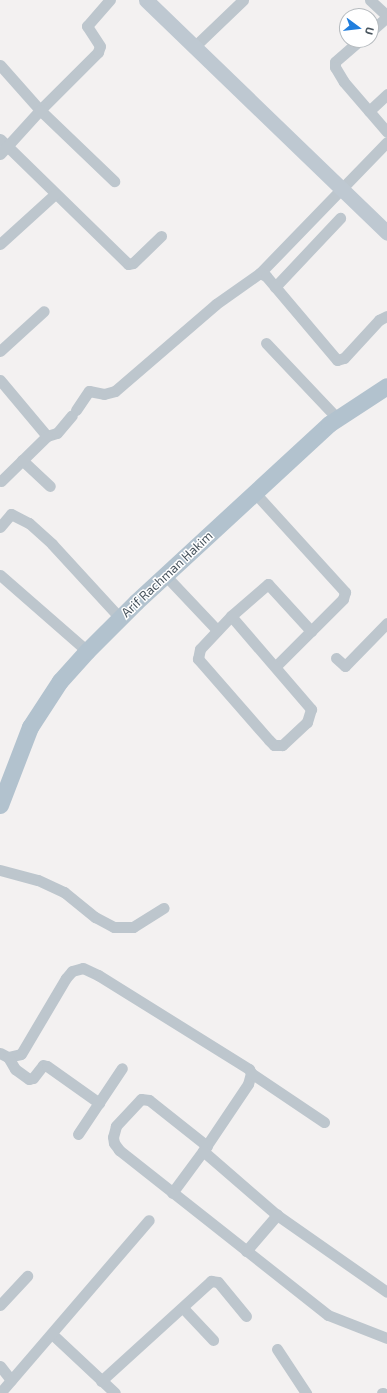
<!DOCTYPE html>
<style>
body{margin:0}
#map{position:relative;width:387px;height:1393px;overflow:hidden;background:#f3f1f1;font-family:"Exo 2",sans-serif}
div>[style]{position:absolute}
.street>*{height:11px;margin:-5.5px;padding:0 5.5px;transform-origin:5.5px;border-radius:5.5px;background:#bdc6cd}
.secondary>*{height:15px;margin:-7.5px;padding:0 7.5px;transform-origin:7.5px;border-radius:7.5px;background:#bec8d1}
.primary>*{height:17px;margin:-8.5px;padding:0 8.5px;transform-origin:8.5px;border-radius:8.5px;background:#b2c2ce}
span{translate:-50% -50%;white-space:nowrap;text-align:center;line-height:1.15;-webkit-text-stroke:3px #fff;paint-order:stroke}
.street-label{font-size:13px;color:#49555e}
.north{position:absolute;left:339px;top:8px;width:40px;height:40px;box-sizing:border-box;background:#fff;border:1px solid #b6bbbf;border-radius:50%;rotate:105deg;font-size:11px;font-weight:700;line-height:16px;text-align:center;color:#49555e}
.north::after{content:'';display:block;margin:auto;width:14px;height:18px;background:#217edd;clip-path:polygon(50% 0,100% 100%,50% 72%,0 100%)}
</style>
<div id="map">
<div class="street">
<i style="left:370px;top:0;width:23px;rotate:43deg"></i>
<i style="left:371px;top:31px;width:21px;rotate:-41deg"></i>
<i style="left:360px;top:40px;width:33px;rotate:139deg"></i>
<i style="left:335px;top:62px;width:5px;rotate:90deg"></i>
<i style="left:335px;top:67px;width:17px;rotate:59deg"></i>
<i style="left:344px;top:82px;width:66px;rotate:49.3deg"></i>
<i style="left:194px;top:47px;width:68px;rotate:-43.8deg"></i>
<i style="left:0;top:65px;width:60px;rotate:48.4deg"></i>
<i style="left:40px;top:110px;width:82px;rotate:-45deg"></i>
<i style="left:98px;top:52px;width:6px;rotate:-72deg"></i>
<i style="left:100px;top:46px;width:24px;rotate:-123deg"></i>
<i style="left:87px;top:26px;width:35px;rotate:-49deg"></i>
<i style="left:369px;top:111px;width:25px;rotate:-43deg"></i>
<i style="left:0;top:139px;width:179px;rotate:44.3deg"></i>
<i style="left:128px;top:264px;width:5px;rotate:-11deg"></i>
<i style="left:133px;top:263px;width:39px;rotate:-44deg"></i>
<i style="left:0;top:154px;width:59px;rotate:-47.7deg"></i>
<i style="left:40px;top:110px;width:103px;rotate:43.8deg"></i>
<i style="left:0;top:244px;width:74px;rotate:-42.3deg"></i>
<i style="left:260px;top:273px;width:182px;rotate:-45.9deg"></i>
<i style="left:275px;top:287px;width:95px;rotate:-46.7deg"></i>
<i style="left:266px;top:343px;width:103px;rotate:46.6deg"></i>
<i style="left:0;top:351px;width:59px;rotate:-42.3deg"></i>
<i style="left:0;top:380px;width:73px;rotate:50deg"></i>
<i style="left:47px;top:436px;width:10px;rotate:-17deg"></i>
<i style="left:57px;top:433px;width:23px;rotate:-50deg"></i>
<i style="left:76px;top:410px;width:23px;rotate:-56deg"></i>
<i style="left:89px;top:391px;width:15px;rotate:11deg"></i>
<i style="left:104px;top:394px;width:11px;rotate:-15deg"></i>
<i style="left:115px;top:391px;width:133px;rotate:-40.7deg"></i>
<i style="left:216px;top:304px;width:54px;rotate:-35.2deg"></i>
<i style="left:260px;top:273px;width:7px;rotate:27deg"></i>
<i style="left:266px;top:276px;width:110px;rotate:49.8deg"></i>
<i style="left:337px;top:360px;width:7px;rotate:-16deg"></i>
<i style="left:344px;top:358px;width:52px;rotate:-47.4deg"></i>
<i style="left:379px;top:320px;width:9px;rotate:-27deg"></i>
<i style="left:22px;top:460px;width:38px;rotate:43deg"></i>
<i style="left:1px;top:481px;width:64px;rotate:-44.4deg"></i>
<i style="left:255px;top:493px;width:134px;rotate:47.7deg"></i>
<i style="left:345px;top:592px;width:7px;rotate:106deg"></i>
<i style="left:343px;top:599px;width:95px;rotate:135deg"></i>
<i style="left:0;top:527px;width:17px;rotate:-50deg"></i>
<i style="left:11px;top:514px;width:20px;rotate:27deg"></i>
<i style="left:29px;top:523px;width:31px;rotate:42deg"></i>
<i style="left:52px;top:544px;width:100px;rotate:47.4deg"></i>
<i style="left:0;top:575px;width:116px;rotate:41.1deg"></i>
<i style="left:165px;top:575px;width:76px;rotate:46.6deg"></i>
<i style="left:231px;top:616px;width:123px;rotate:49.3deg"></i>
<i style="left:311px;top:709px;width:14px;rotate:107deg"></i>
<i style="left:307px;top:722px;width:34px;rotate:137deg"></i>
<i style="left:282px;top:745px;width:8px;rotate:180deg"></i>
<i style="left:274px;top:745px;width:7px;rotate:-135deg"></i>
<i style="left:269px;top:740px;width:108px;rotate:-131.2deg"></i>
<i style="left:198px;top:659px;width:10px;rotate:-79deg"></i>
<i style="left:200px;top:649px;width:45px;rotate:-46.8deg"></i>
<i style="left:231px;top:616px;width:49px;rotate:-40.9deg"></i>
<i style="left:268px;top:584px;width:64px;rotate:47.5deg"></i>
<i style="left:336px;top:658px;width:12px;rotate:42deg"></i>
<i style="left:345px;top:666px;width:60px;rotate:-45.7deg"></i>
<i style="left:0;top:870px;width:39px;rotate:15deg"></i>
<i style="left:38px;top:880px;width:29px;rotate:25deg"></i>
<i style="left:64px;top:892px;width:40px;rotate:39deg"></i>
<i style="left:95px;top:917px;width:21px;rotate:28deg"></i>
<i style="left:114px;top:927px;width:19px"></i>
<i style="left:133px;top:927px;width:36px;rotate:-32deg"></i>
<i style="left:0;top:1053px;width:9px;rotate:27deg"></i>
<i style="left:8px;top:1057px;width:13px;rotate:-13deg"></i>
<i style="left:21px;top:1054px;width:88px;rotate:-59.4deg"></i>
<i style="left:66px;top:978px;width:9px;rotate:-49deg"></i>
<i style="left:72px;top:971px;width:11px;rotate:-15deg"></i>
<i style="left:83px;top:968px;width:17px;rotate:25deg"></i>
<i style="left:98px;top:975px;width:178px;rotate:31.9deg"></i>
<i style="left:249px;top:1069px;width:4px;rotate:63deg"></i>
<i style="left:251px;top:1073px;width:11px;rotate:105deg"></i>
<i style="left:248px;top:1084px;width:81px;rotate:123.9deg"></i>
<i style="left:203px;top:1151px;width:52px;rotate:126.4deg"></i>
<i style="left:8px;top:1057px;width:14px;rotate:60deg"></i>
<i style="left:15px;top:1069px;width:17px;rotate:36deg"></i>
<i style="left:29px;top:1079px;width:4px;rotate:-14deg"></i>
<i style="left:33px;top:1078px;width:16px;rotate:-52deg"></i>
<i style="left:43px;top:1065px;width:4px;rotate:14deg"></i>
<i style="left:47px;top:1066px;width:64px;rotate:35.4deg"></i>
<i style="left:251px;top:1073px;width:88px;rotate:33.9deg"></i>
<i style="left:78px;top:1134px;width:79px;rotate:-56.3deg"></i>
<i style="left:207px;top:1146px;width:74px;rotate:-141.6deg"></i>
<i style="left:149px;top:1100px;width:8px;rotate:-173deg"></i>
<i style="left:141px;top:1099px;width:37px;rotate:133deg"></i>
<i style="left:116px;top:1126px;width:11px;rotate:105deg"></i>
<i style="left:113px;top:1137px;width:6px;rotate:81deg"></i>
<i style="left:114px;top:1143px;width:9px;rotate:54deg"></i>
<i style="left:119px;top:1150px;width:266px;rotate:38.3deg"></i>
<i style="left:328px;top:1315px;width:63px;rotate:21.3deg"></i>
<i style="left:203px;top:1151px;width:98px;rotate:40.9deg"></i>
<i style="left:277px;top:1215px;width:134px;rotate:35deg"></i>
<i style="left:246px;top:1251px;width:48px;rotate:-49.3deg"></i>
<i style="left:0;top:1305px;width:40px;rotate:-47deg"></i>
<i style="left:183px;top:1308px;width:44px;rotate:46.8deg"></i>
<i style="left:52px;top:1334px;width:86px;rotate:43.1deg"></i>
<i style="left:277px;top:1349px;width:53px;rotate:56.6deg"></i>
<i style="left:0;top:1366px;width:18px;rotate:52deg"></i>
<i style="left:101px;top:1381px;width:149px;rotate:-42.3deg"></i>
<i style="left:211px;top:1281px;width:7px;rotate:8deg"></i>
<i style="left:218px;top:1282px;width:44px;rotate:50.5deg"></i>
<i style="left:0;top:1393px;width:228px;rotate:-49.3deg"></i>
<i style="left:382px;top:1393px;width:1px"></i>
</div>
<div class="secondary">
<i style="left:146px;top:0;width:335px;rotate:44deg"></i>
</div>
<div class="primary">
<i style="left:0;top:805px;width:84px;rotate:-69deg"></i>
<i style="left:30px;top:727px;width:55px;rotate:-56.9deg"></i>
<i style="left:60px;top:681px;width:40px;rotate:-48deg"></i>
<i style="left:87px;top:651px;width:69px;rotate:-45deg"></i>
<i style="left:136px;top:602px;width:263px;rotate:-42.7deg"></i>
<i style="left:329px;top:424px;width:69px;rotate:-33.2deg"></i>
</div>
<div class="street-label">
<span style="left:167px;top:574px;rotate:-43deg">Arif Rachman Hakim</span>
</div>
<div class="north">U</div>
</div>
